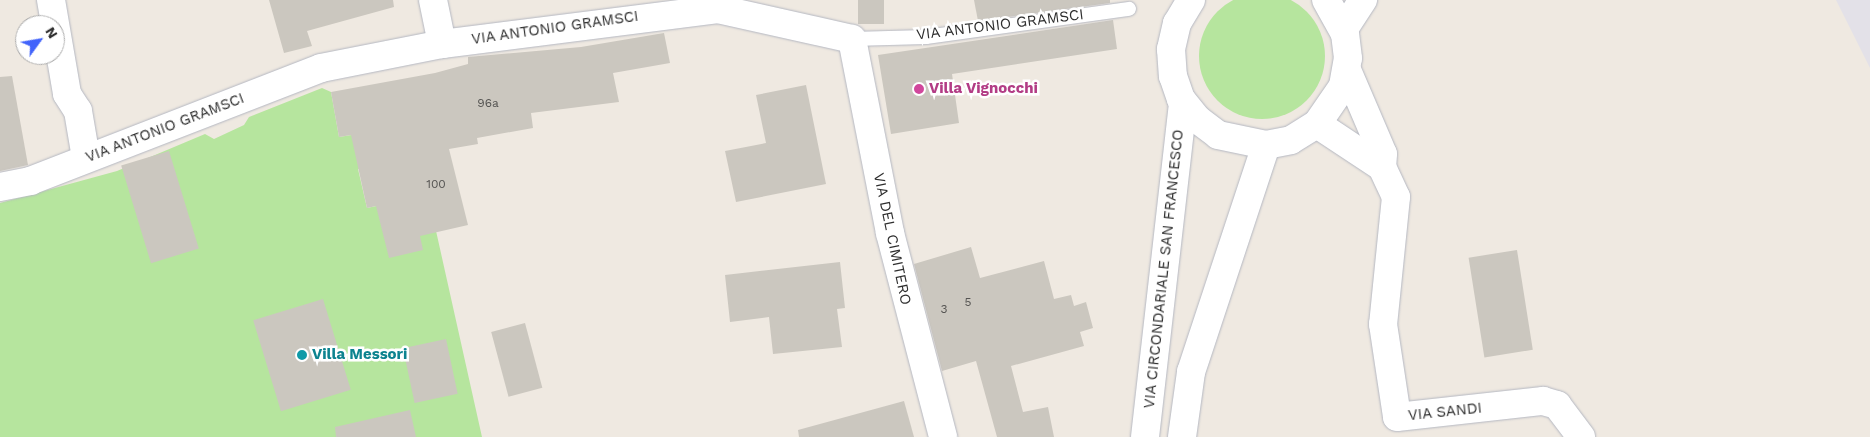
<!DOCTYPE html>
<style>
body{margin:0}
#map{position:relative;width:1870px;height:437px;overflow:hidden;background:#efe9e1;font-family:"Work Sans",sans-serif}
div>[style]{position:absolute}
.industrial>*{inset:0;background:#e3e1e8}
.green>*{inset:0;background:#b6e59e}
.round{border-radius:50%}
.building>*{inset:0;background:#cbc7bf;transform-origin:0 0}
.roads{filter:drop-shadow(0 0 1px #b4b7c1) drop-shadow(0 0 1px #b4b7c1)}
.lane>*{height:14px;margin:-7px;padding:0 7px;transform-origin:7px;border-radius:7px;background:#fff}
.street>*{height:28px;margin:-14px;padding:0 14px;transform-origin:14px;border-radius:14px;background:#fff}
.secondary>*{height:28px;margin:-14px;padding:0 14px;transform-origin:14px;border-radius:14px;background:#fff}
.dots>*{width:14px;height:14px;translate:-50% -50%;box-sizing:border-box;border:2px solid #fff;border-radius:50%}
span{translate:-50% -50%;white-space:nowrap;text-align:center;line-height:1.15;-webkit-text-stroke:5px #fff;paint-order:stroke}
.number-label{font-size:12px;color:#555452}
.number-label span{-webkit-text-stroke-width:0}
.street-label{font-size:15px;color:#2e2e2e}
.hotel-label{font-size:15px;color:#b23c85;font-weight:700}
.left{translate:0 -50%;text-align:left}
.culture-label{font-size:15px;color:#0d838f;font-weight:700}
.north{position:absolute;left:15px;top:15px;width:50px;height:50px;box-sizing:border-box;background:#fff;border:1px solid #ababab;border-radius:50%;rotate:58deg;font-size:14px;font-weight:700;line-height:20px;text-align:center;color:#2e2e2e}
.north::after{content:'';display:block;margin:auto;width:18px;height:22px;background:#4264fb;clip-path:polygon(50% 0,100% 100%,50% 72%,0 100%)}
</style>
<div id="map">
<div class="industrial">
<i style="clip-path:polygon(1836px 0,1870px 0,1870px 68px)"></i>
</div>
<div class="green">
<i class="round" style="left:1199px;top:-7px;width:126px;height:126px"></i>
<i style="clip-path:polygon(322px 88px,331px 92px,339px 137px,370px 132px,377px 164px,358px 169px,367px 208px,428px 195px,482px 437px,0 437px,0 203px,117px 171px,205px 134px,214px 139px,244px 125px,249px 117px)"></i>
</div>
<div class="building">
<i style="clip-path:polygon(269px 0,393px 0,394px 7px,307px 31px,312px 46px,284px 53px)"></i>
<i style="left:858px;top:0;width:26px;height:24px"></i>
<i style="clip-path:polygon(974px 0,1110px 0,1110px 3px,978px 21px)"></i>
<i style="clip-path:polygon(1113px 20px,1117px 49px,952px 74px,959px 123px,891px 134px,878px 55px)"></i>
<i style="clip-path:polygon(664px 33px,670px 63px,613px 73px,619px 102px,531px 113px,533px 128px,477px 138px,478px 144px,449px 149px,468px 225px,420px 236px,423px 250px,389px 258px,376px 206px,367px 208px,351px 135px,339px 137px,331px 92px,435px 73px,468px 64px,468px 57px,581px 47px)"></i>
<i style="clip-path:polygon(12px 76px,28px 165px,0 171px,0 77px)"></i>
<i style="clip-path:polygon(806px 85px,826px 184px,736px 202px,725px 151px,766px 143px,756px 95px)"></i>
<i style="left:169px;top:151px;width:102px;height:50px;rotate:73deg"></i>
<i style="clip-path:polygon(971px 247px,980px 278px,1044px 261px,1054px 299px,1071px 295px,1074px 306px,1086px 302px,1093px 328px,1080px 332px,1084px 346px,1011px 366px,1023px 412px,1048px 407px,1054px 437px,997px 437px,976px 361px,942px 371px,914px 264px)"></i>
<i style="left:1517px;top:250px;width:101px;height:49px;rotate:81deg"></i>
<i style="clip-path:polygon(840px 262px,845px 308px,837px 309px,842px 347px,773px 354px,769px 317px,730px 322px,725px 275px)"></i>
<i style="left:323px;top:299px;width:95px;height:73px;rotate:73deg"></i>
<i style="left:525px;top:323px;width:67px;height:35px;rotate:75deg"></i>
<i style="left:446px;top:339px;width:56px;height:44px;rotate:78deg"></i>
<i style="clip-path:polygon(904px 401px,914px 437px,799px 437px,798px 430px)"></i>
<i style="clip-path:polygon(410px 410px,416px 437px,336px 437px,335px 427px)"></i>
</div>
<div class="roads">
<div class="lane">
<i style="left:852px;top:39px;width:74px;rotate:-1.5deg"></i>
<i style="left:926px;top:37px;width:205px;rotate:-7.9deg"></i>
</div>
<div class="street">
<i style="left:51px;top:0;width:95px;rotate:80.3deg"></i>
<i style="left:67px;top:94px;width:20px;rotate:57deg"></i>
<i style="left:78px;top:111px;width:48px;rotate:80.3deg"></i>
<i style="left:433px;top:0;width:45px;rotate:78.4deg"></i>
<i style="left:1347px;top:70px;width:91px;rotate:66.8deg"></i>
<i style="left:1383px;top:154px;width:13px;rotate:94deg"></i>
<i style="left:1317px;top:124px;width:78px;rotate:33.5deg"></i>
<i style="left:1382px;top:167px;width:33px;rotate:65deg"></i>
<i style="left:1396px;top:197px;width:128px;rotate:95.8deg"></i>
<i style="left:1383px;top:324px;width:94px;rotate:81.4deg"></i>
<i style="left:1397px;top:417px;width:147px;rotate:-6.3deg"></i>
<i style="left:1543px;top:401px;width:15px;rotate:16deg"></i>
<i style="left:1557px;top:405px;width:40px;rotate:53deg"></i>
<i style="left:0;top:187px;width:31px;rotate:-11deg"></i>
<i style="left:30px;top:181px;width:312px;rotate:-21.2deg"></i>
<i style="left:321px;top:68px;width:123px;rotate:-11.2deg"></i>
<i style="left:442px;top:44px;width:278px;rotate:-7.2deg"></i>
<i style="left:718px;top:9px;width:137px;rotate:12.6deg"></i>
<i style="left:852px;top:39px;width:198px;rotate:78.9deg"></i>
<i style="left:890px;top:233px;width:211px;rotate:75.4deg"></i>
</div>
<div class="secondary">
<i style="left:1191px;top:0;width:27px;rotate:121deg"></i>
<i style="left:1177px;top:23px;width:27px;rotate:103deg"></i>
<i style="left:1171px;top:49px;width:27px;rotate:86deg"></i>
<i style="left:1173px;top:76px;width:24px;rotate:71deg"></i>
<i style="left:1181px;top:99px;width:26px;rotate:51deg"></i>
<i style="left:1197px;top:119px;width:26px;rotate:37deg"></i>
<i style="left:1218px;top:135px;width:49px;rotate:11.8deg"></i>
<i style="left:1266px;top:145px;width:25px;rotate:-11deg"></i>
<i style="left:1291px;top:140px;width:31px;rotate:-32deg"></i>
<i style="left:1317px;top:124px;width:46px;rotate:-55.6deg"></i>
<i style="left:1343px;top:86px;width:28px;rotate:-80deg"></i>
<i style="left:1348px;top:58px;width:24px;rotate:-97deg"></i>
<i style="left:1345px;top:34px;width:39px;rotate:-119deg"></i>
<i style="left:1344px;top:29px;width:35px;rotate:-57deg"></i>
<i style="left:1145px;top:437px;width:337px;rotate:-83.5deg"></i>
<i style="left:1182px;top:437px;width:66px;rotate:-82.1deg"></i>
<i style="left:1191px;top:372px;width:239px;rotate:-71.7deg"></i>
</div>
</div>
<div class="dots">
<i style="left:919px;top:89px;background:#d1479c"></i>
<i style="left:302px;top:355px;background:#0f9aa8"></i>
</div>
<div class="number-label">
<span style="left:488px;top:104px">96a</span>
<span style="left:436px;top:185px">100</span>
<span style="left:968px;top:303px">5</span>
<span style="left:944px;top:310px">3</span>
</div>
<div class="street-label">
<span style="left:1000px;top:25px;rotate:-7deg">VIA ANTONIO GRAMSCI</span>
<span style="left:555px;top:28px;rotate:-8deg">VIA ANTONIO GRAMSCI</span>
<span style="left:165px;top:128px;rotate:-21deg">VIA ANTONIO GRAMSCI</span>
<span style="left:892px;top:239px;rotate:78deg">VIA DEL CIMITERO</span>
<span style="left:1164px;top:269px;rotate:-84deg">VIA CIRCONDARIALE SAN FRANCESCO</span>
<span style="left:1445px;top:412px;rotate:-6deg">VIA SANDI</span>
</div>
<div class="hotel-label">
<span class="left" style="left:929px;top:89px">Villa Vignocchi</span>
</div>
<div class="culture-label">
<span class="left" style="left:312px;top:355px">Villa Messori</span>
</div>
<div class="north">N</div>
</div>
